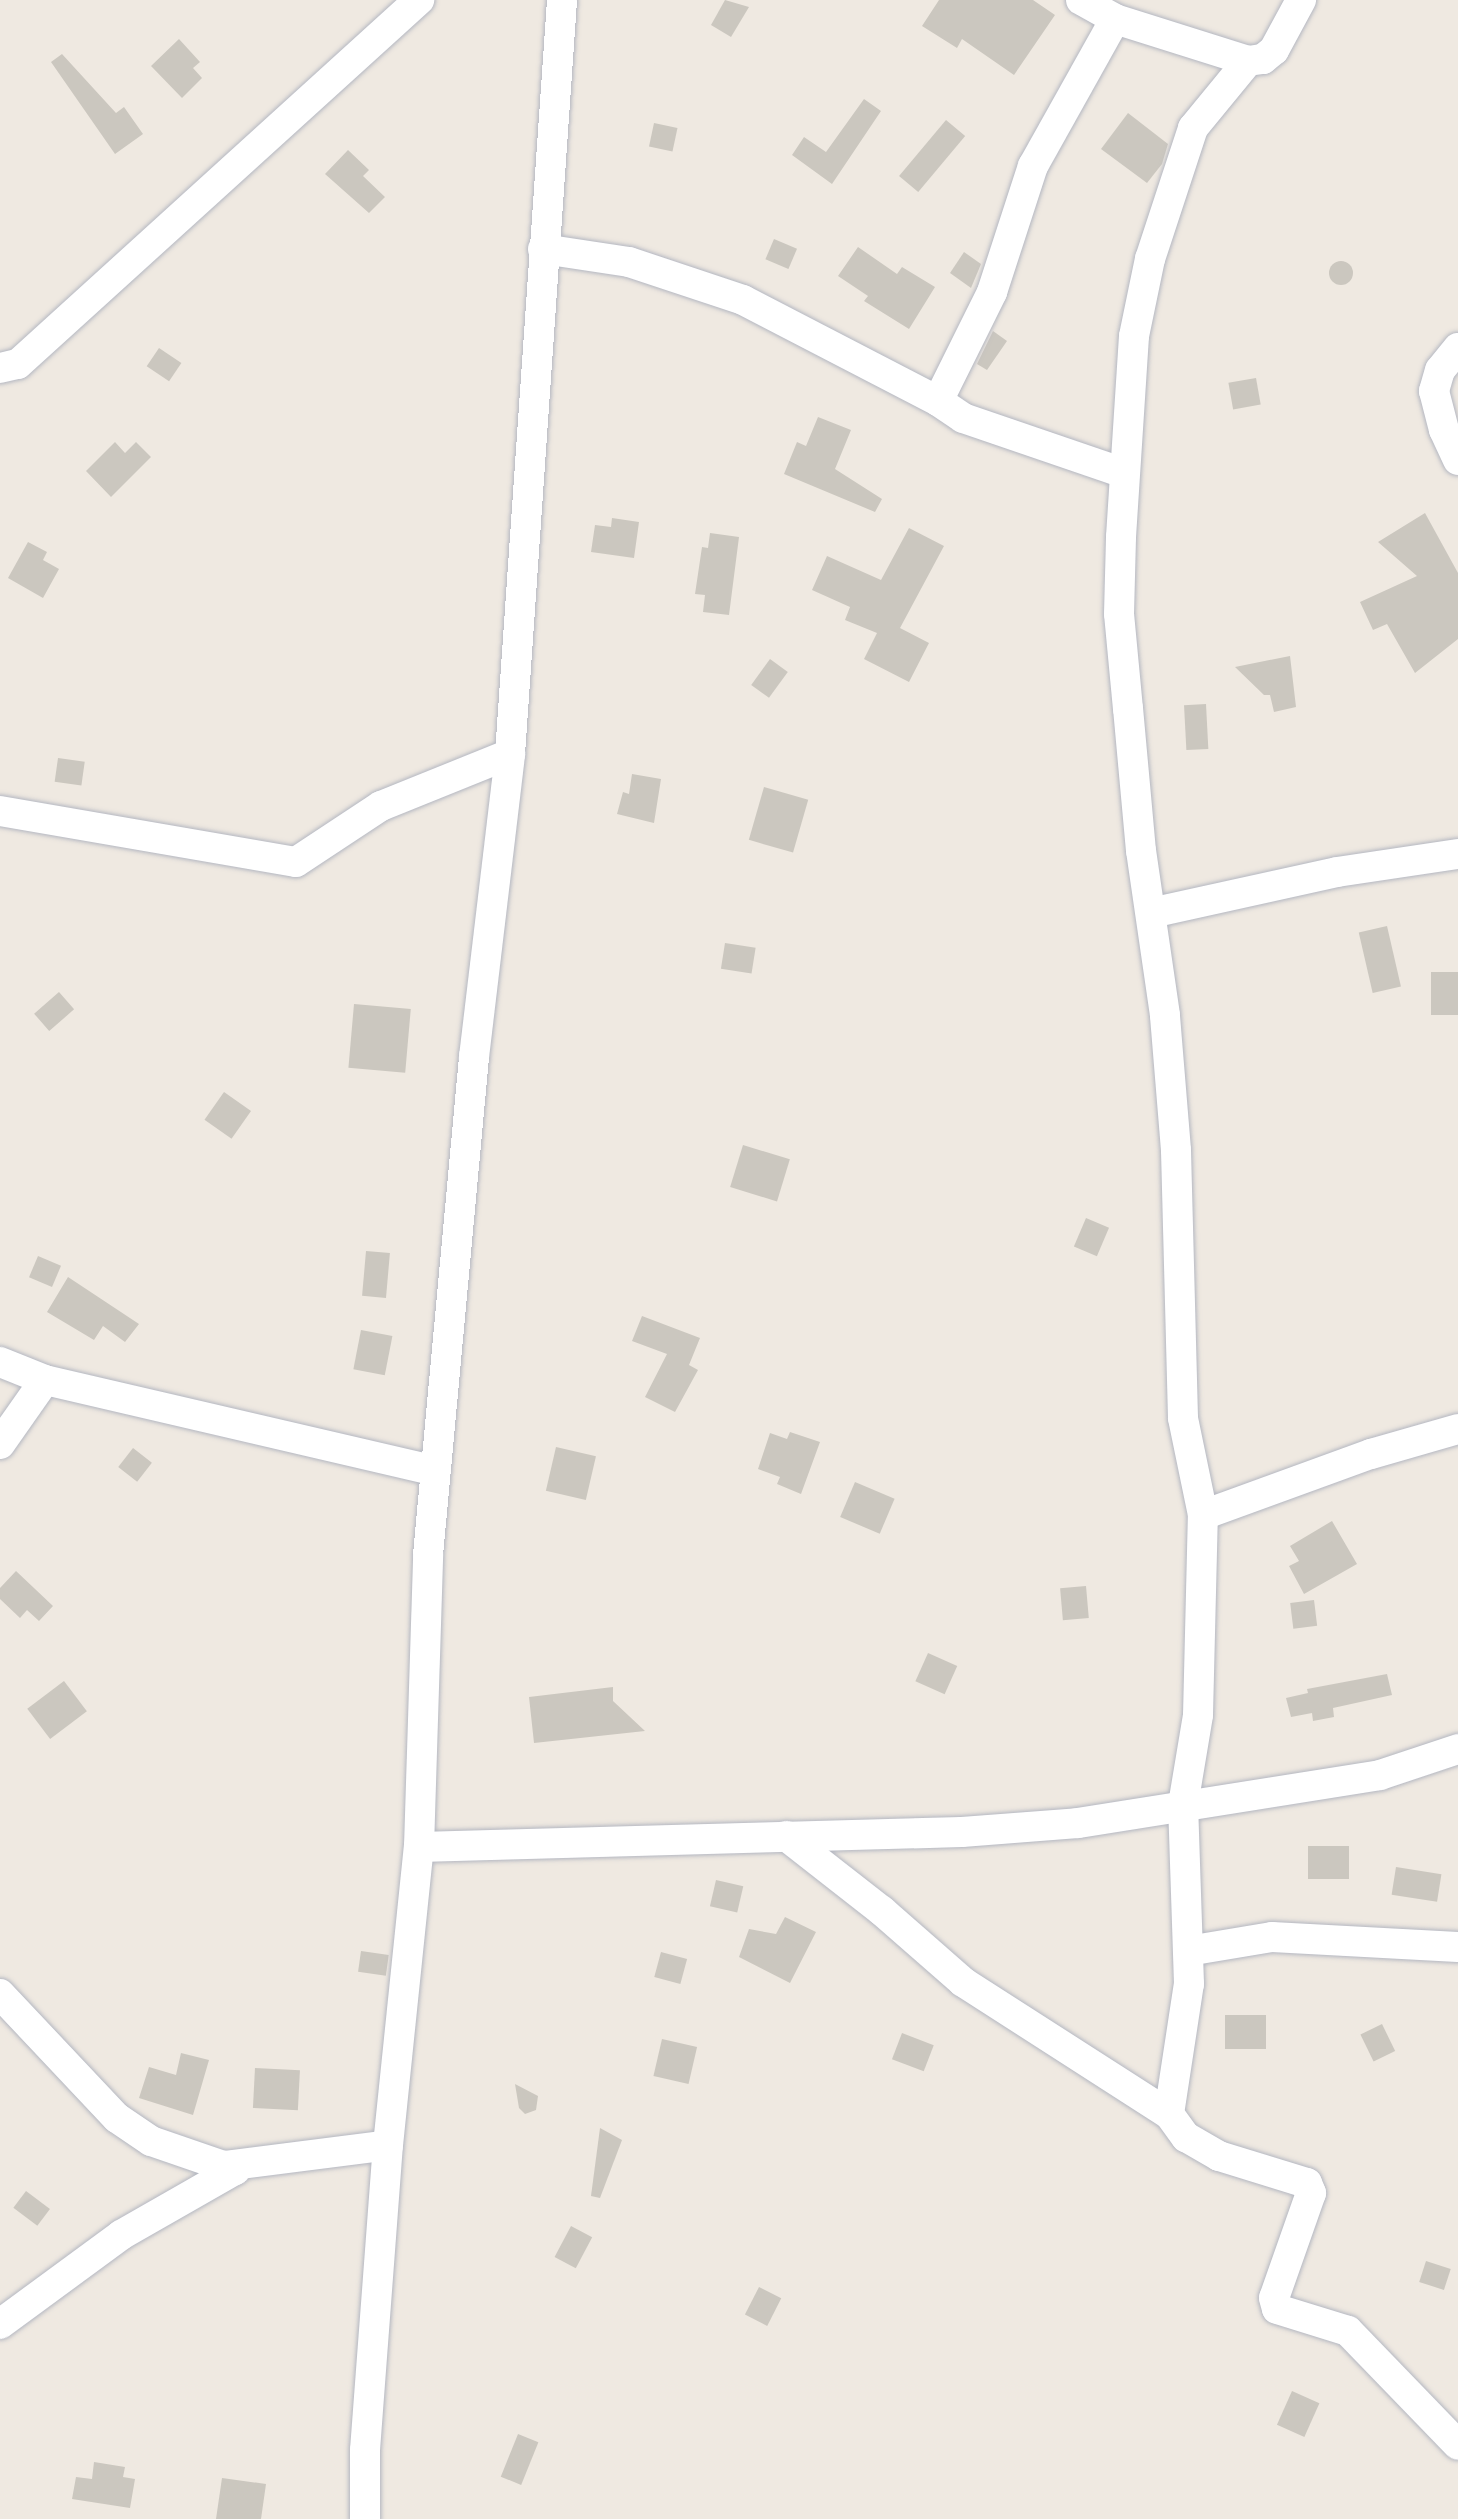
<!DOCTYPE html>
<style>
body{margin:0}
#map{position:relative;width:1458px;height:2519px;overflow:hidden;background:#efe9e1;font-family:"Space Grotesk",sans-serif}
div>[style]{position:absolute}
.building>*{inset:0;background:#cbc7bf;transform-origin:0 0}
.round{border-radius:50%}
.roads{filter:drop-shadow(0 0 2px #b4b7c1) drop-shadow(0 0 2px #b4b7c1)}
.street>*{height:30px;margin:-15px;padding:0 15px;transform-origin:15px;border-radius:15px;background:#fff}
span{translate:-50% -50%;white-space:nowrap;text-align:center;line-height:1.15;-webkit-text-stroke:8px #fff;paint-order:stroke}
</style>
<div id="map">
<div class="building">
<i style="clip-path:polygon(725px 0,749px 7px,731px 37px,711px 25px)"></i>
<i style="clip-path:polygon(939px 0,1033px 0,1055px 15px,1014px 75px,962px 39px,957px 48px,922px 26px)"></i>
<i style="clip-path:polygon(179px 39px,200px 62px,193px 68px,202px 78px,182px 98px,151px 66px)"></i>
<i style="clip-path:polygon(62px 54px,116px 113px,124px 107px,143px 134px,115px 154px,51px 62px)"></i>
<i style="clip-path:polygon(864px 99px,881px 111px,832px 184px,792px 155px,804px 137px,826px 152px)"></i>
<i style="clip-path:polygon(1128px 113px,1168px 144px,1162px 164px,1147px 183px,1101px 149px)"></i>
<i style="left:946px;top:120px;width:25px;height:73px;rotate:40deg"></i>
<i style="left:654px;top:123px;width:24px;height:24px;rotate:12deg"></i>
<i style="clip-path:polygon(348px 150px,369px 170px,363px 176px,385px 197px,369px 213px,325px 174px)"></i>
<i style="left:774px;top:239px;width:25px;height:22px;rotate:23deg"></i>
<i style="clip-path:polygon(858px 247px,897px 274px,902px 267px,935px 287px,909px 329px,864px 301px,868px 296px,838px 276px)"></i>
<i style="clip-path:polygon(964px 252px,981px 264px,971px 288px,950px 273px)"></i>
<i class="round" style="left:1329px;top:261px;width:24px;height:24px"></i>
<i style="clip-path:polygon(993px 331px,1007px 341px,987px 370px,977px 364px)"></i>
<i style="left:159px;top:348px;width:27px;height:22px;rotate:34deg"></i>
<i style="left:1256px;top:378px;width:27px;height:28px;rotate:80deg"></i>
<i style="clip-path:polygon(818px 417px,851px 430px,835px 469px,882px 499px,875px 512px,784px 474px,797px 442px,806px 446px)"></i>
<i style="clip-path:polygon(115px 442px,125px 453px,136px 442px,151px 457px,111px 497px,86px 471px)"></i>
<i style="clip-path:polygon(1425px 513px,1458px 573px,1458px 639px,1415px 673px,1387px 624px,1373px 630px,1360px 602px,1417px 576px,1378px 542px)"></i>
<i style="clip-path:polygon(612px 518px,639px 522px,634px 558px,591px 552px,595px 525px,611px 527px)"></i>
<i style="clip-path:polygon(909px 528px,944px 546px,900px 628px,929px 643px,909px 682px,864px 659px,877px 633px,845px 620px,850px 607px,812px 590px,827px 556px,881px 580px)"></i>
<i style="clip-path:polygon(710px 533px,739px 537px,729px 615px,703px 612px,705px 595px,695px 594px,702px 547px,708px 548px)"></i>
<i style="clip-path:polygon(28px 542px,47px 552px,43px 560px,59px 569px,43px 598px,8px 578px)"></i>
<i style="clip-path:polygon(1290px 656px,1296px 707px,1274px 712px,1270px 695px,1264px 695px,1235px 667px)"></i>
<i style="left:770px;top:659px;width:22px;height:32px;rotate:36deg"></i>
<i style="left:1206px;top:704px;width:45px;height:22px;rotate:87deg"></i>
<i style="left:58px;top:758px;width:27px;height:24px;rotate:8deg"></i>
<i style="clip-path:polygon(632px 774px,661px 779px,654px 823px,617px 814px,623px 792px,629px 794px)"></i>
<i style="left:764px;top:787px;width:46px;height:55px;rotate:16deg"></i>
<i style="left:1387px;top:926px;width:62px;height:29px;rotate:77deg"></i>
<i style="left:725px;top:943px;width:31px;height:26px;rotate:9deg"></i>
<i style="left:1431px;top:972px;width:27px;height:43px"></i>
<i style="left:59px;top:992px;width:23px;height:33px;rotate:49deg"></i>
<i style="left:354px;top:1004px;width:57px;height:64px;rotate:5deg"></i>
<i style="left:224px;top:1092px;width:33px;height:34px;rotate:35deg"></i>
<i style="left:743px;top:1145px;width:49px;height:44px;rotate:17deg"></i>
<i style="left:1086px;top:1218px;width:25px;height:31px;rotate:23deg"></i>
<i style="left:366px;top:1251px;width:24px;height:45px;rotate:5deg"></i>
<i style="left:38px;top:1256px;width:25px;height:23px;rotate:23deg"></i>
<i style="clip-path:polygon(68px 1277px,139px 1324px,125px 1342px,103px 1326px,94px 1340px,47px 1312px)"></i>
<i style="clip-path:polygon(642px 1316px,700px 1338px,689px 1365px,698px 1370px,675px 1412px,645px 1397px,667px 1354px,632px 1341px)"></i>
<i style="left:361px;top:1330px;width:32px;height:40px;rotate:11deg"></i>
<i style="clip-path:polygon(790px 1432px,820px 1442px,801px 1494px,777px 1484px,780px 1477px,758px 1469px,770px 1433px,787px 1439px)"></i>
<i style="left:556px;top:1447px;width:41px;height:45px;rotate:13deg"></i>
<i style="left:133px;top:1448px;width:24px;height:24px;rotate:38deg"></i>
<i style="left:855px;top:1482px;width:43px;height:38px;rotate:23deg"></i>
<i style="clip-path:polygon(1332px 1521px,1357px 1564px,1304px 1594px,1289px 1566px,1299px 1561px,1290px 1546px)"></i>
<i style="clip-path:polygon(16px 1571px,53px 1606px,39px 1621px,27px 1610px,20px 1618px,0 1599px,0 1588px)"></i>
<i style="left:1086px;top:1586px;width:32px;height:26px;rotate:85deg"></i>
<i style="left:1314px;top:1600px;width:26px;height:24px;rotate:83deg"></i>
<i style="left:928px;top:1653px;width:32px;height:31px;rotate:24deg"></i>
<i style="clip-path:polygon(1387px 1674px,1392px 1695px,1333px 1708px,1334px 1717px,1313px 1721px,1312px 1713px,1291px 1717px,1286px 1698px,1308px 1693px,1307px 1689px)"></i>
<i style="left:64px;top:1681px;width:38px;height:46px;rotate:53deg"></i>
<i style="clip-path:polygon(613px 1687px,613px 1701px,645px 1731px,534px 1743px,529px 1697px)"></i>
<i style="left:1308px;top:1846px;width:41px;height:33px"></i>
<i style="left:1396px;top:1867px;width:46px;height:28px;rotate:9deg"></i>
<i style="left:716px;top:1880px;width:28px;height:27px;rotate:13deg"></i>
<i style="clip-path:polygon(785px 1917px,816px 1932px,790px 1983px,739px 1957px,749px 1929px,776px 1934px)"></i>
<i style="left:361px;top:1951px;width:28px;height:21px;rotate:8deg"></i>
<i style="left:661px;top:1952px;width:27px;height:26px;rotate:15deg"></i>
<i style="left:1225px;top:2015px;width:41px;height:34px"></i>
<i style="left:1382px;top:2024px;width:30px;height:24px;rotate:64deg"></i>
<i style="left:902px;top:2033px;width:34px;height:28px;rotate:21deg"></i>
<i style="left:662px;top:2039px;width:36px;height:38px;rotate:13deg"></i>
<i style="clip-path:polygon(181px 2053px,209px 2060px,193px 2115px,139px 2098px,149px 2067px,176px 2075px)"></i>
<i style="left:255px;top:2068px;width:45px;height:40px;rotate:3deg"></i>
<i style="clip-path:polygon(515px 2084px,538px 2096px,536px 2110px,525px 2114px,519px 2108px)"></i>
<i style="clip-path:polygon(600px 2128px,622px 2140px,600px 2198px,591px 2196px)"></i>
<i style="left:26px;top:2191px;width:30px;height:21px;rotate:37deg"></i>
<i style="left:571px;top:2226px;width:24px;height:35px;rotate:28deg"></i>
<i style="left:1426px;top:2261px;width:26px;height:22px;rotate:18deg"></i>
<i style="left:759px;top:2287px;width:25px;height:31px;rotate:27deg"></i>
<i style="left:1292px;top:2391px;width:30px;height:37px;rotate:24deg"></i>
<i style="left:518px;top:2434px;width:22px;height:46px;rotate:22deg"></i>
<i style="clip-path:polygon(94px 2462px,125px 2467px,123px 2477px,135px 2479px,130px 2508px,72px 2499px,76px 2477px,92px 2479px)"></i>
<i style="clip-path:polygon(222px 2478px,266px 2484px,261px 2519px,216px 2519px)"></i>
</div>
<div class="roads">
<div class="street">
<i style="left:1081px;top:0;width:39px;rotate:29deg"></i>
<i style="left:1115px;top:19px;width:139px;rotate:17.5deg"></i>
<i style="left:1248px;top:61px;width:15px;rotate:-8deg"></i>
<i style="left:1263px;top:59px;width:14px;rotate:-39deg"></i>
<i style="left:1274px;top:50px;width:57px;rotate:-61.6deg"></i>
<i style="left:543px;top:249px;width:87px;rotate:8.6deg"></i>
<i style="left:629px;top:262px;width:120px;rotate:18.4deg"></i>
<i style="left:743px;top:300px;width:220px;rotate:27.4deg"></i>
<i style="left:938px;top:401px;width:30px;rotate:34deg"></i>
<i style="left:963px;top:418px;width:170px;rotate:18.9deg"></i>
<i style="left:1458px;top:348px;width:28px;rotate:129deg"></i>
<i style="left:1440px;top:370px;width:22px;rotate:106deg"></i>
<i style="left:1434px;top:391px;width:40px;rotate:75.6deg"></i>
<i style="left:1444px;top:430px;width:33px;rotate:65deg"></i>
<i style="left:0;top:368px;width:18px;rotate:-13deg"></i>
<i style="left:18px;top:364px;width:542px;rotate:-42.23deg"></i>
<i style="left:938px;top:401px;width:122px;rotate:-63.6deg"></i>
<i style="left:992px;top:292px;width:133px;rotate:-72deg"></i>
<i style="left:1033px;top:166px;width:168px;rotate:-60.8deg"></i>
<i style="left:0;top:811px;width:300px;rotate:9.8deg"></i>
<i style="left:296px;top:862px;width:102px;rotate:-33.4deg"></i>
<i style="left:381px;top:806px;width:139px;rotate:-22deg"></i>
<i style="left:1151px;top:913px;width:190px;rotate:-12.4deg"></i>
<i style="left:1337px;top:872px;width:122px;rotate:-8.5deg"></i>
<i style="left:0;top:1362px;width:48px;rotate:21.8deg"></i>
<i style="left:45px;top:1380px;width:401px;rotate:13.1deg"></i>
<i style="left:0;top:1444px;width:78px;rotate:-54.9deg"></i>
<i style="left:1203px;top:1515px;width:179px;rotate:-20deg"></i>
<i style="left:1371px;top:1454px;width:91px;rotate:-16deg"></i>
<i style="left:786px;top:1836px;width:122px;rotate:38deg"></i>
<i style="left:882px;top:1911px;width:108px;rotate:41.2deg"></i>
<i style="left:963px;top:1982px;width:245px;rotate:32.7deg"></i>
<i style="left:1169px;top:2114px;width:29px;rotate:54deg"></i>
<i style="left:1186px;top:2137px;width:38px;rotate:30deg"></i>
<i style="left:1219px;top:2156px;width:92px;rotate:17.1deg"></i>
<i style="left:1307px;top:2183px;width:11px;rotate:68deg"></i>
<i style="left:1311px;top:2193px;width:111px;rotate:109.4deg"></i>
<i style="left:1274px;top:2298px;width:11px;rotate:75deg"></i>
<i style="left:1277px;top:2309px;width:74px;rotate:17.2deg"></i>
<i style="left:1348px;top:2331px;width:158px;rotate:46deg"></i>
<i style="left:419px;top:1847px;width:543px;rotate:-1.58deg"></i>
<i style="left:962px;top:1832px;width:116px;rotate:-4.4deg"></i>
<i style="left:1078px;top:1823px;width:306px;rotate:-9deg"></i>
<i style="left:1380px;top:1775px;width:82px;rotate:-18.4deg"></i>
<i style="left:1188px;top:1951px;width:85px;rotate:-9.5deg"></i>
<i style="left:1272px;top:1937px;width:186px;rotate:3.1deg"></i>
<i style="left:0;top:1994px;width:170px;rotate:46.7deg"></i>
<i style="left:117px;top:2118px;width:41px;rotate:34.1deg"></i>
<i style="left:151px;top:2141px;width:89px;rotate:19deg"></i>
<i style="left:1169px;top:2114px;width:132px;rotate:-81.3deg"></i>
<i style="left:1189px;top:1984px;width:179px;rotate:-91.9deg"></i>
<i style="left:1183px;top:1805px;width:91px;rotate:-80.5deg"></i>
<i style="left:1198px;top:1715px;width:200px;rotate:-88.6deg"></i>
<i style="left:1203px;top:1515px;width:99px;rotate:-101.7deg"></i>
<i style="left:1183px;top:1418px;width:268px;rotate:-91.5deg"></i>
<i style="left:1176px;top:1150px;width:135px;rotate:-94.7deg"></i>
<i style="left:1165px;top:1015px;width:166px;rotate:-98.3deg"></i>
<i style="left:1141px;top:851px;width:143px;rotate:-95.2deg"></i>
<i style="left:1128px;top:709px;width:95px;rotate:-95.4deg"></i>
<i style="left:1119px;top:614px;width:77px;rotate:-88.5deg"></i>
<i style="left:1121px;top:537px;width:201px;rotate:-86.3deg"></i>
<i style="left:1134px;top:336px;width:79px;rotate:-78.3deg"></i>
<i style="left:1150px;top:259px;width:138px;rotate:-71.8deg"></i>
<i style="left:1193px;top:128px;width:87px;rotate:-50.6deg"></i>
<i style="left:0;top:2324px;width:150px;rotate:-36.3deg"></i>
<i style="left:121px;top:2235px;width:131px;rotate:-29.7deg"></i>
<i style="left:235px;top:2170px;width:11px;rotate:-158deg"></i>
<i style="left:225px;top:2166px;width:164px;rotate:-7.3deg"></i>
<i style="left:365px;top:2519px;width:69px;rotate:-90deg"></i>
<i style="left:365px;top:2450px;width:306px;rotate:-85.7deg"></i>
<i style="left:388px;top:2145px;width:300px;rotate:-84.1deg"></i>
<i style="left:419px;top:1847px;width:292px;rotate:-88.2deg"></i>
<i style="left:428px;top:1555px;width:500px;rotate:-84.72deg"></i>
<i style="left:474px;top:1057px;width:305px;rotate:-83.2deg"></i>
<i style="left:510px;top:754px;width:756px;rotate:-86.05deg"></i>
</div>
</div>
</div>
